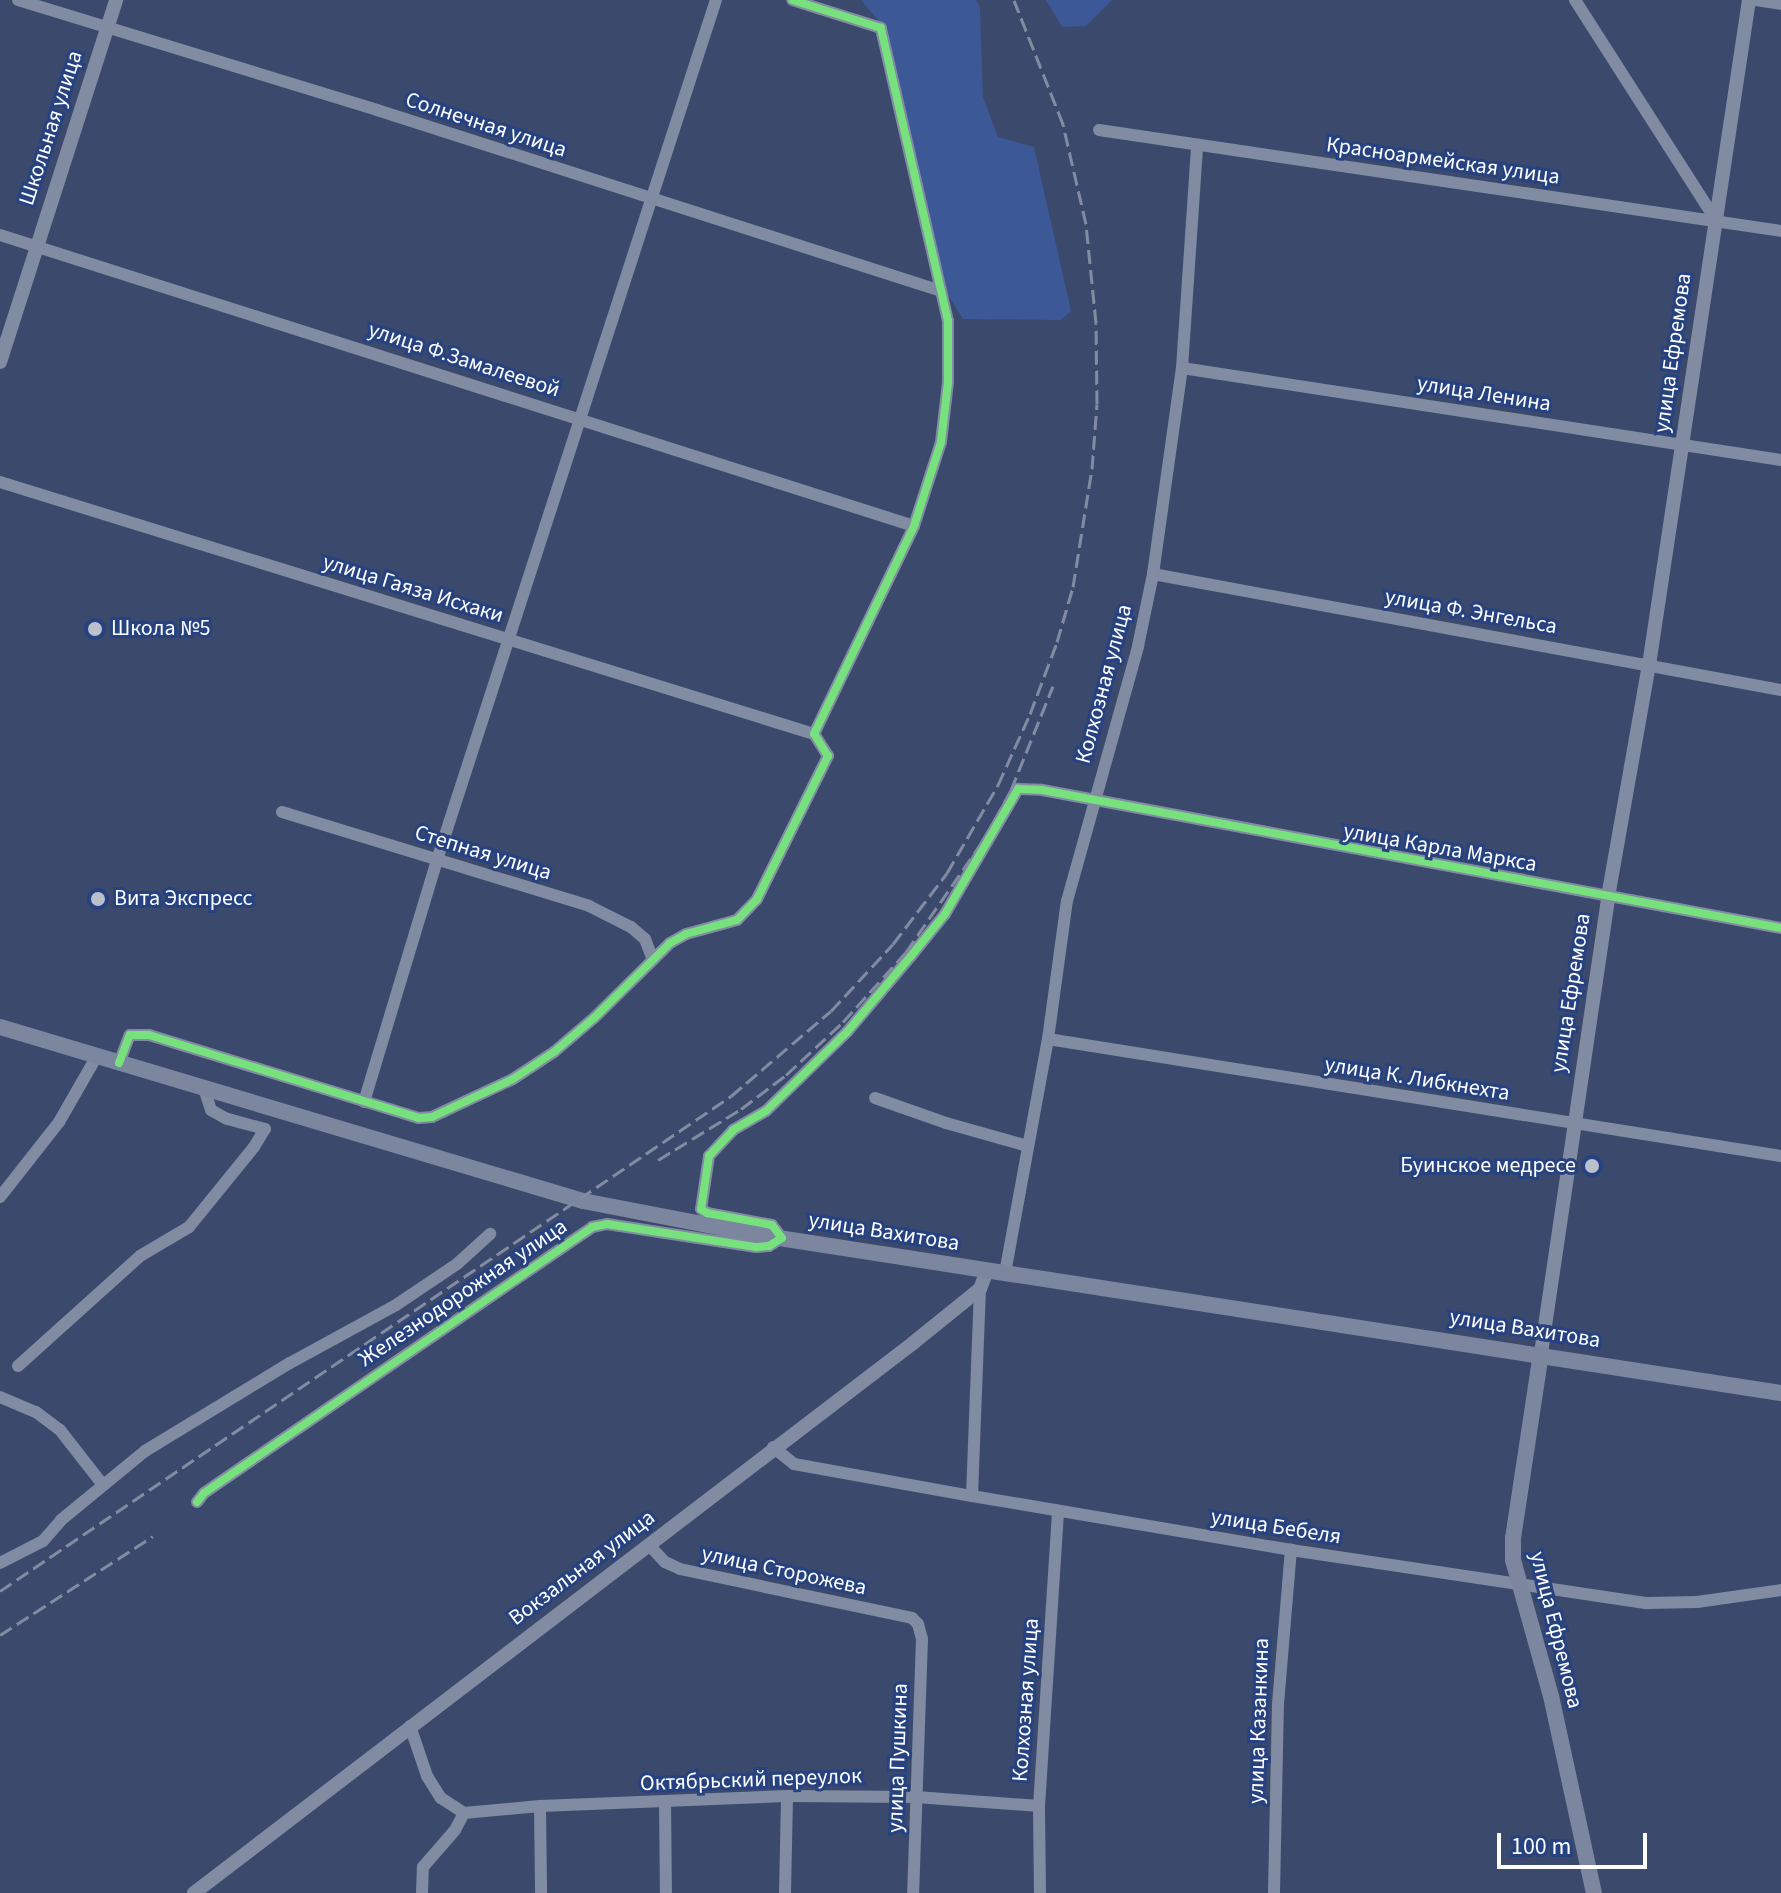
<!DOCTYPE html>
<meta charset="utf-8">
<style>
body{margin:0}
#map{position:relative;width:1781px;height:1893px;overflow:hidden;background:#3b4a6c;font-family:"Source Sans 3",sans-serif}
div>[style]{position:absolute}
.green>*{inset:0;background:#3c5896}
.minor>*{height:12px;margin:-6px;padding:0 6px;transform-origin:6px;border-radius:6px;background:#818ba2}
.tertiary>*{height:14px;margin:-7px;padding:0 7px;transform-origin:7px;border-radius:7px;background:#818ba2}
.secondary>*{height:16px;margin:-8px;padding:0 8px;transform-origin:8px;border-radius:8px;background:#7c869f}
.rail>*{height:3px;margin-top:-1.5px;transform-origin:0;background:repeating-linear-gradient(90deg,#828ba2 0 14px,transparent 0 20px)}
.cycleway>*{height:8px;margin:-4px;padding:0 4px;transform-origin:4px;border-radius:4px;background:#77e17e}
.dots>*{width:22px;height:22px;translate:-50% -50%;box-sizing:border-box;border:4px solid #274280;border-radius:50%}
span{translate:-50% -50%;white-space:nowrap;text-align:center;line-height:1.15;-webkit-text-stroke:6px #274280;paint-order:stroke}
.street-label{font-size:22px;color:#fff}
.poi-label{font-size:22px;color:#fff}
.left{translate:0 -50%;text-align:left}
.right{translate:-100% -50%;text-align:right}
.scale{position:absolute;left:1497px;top:1833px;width:150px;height:36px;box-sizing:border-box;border:4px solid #fff;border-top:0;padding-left:10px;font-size:24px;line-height:28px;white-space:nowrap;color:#fff;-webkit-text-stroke:6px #274280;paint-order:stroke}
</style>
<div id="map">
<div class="green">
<i style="clip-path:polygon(861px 0,976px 0,980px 7px,983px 97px,998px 137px,1034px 147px,1071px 311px,1061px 320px,963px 319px,945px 290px,885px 29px)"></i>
<i style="clip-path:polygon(1046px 0,1112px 0,1086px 26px,1062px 27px)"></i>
</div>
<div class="minor">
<i style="left:18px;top:0;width:375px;rotate:17deg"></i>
<i style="left:377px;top:110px;width:592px;rotate:17.79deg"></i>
<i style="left:1575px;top:0;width:260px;rotate:57.4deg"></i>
<i style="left:1756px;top:0;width:25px;rotate:9deg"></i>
<i style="left:1099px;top:130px;width:689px;rotate:8.42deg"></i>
<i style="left:0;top:235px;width:959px;rotate:17.66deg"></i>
<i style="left:1182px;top:368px;width:606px;rotate:8.73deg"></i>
<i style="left:0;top:482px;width:852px;rotate:17.2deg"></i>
<i style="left:1153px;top:574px;width:639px;rotate:10.47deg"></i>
<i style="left:282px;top:812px;width:321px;rotate:17deg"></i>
<i style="left:589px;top:906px;width:47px;rotate:26.6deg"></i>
<i style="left:631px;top:927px;width:18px;rotate:41deg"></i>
<i style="left:645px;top:939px;width:22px;rotate:69deg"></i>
<i style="left:1048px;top:1039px;width:742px;rotate:9.07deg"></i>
<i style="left:119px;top:1063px;width:30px;rotate:-69deg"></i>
<i style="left:130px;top:1035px;width:19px"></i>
<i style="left:149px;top:1035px;width:282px;rotate:17.1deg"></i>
<i style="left:419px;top:1118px;width:13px;rotate:-4deg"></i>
<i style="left:432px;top:1117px;width:89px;rotate:-25.1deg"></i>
<i style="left:513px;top:1079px;width:49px;rotate:-33.4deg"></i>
<i style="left:554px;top:1052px;width:52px;rotate:-40.4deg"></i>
<i style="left:594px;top:1018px;width:107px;rotate:-44.6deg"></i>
<i style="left:670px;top:943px;width:18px;rotate:-29deg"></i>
<i style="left:686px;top:934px;width:53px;rotate:-15.4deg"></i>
<i style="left:737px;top:920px;width:29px;rotate:-46deg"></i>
<i style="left:757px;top:899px;width:160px;rotate:-63.6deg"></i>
<i style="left:828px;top:756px;width:26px;rotate:-122deg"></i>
<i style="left:814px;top:734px;width:231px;rotate:-64.3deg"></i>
<i style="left:914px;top:526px;width:88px;rotate:-72.2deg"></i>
<i style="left:941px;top:442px;width:60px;rotate:-83.3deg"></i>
<i style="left:948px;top:382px;width:61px;rotate:-90deg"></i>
<i style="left:948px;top:321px;width:301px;rotate:-102.9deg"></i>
<i style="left:881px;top:28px;width:93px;rotate:-162.5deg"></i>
<i style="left:875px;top:1098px;width:75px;rotate:19.4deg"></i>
<i style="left:946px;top:1123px;width:85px;rotate:15.7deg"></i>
<i style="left:364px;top:1102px;width:253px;rotate:-73.2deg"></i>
<i style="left:437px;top:860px;width:904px;rotate:-72.03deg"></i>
<i style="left:0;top:1197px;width:95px;rotate:-51.8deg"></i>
<i style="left:59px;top:1122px;width:76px;rotate:-60.1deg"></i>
<i style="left:1005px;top:1273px;width:238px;rotate:-79.6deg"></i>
<i style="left:1048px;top:1039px;width:139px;rotate:-82.2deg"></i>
<i style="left:1067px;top:901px;width:265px;rotate:-74.4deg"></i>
<i style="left:1138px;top:646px;width:74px;rotate:-78.2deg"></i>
<i style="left:1153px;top:574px;width:208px;rotate:-82deg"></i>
<i style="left:1182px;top:368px;width:222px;rotate:-86.1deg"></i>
<i style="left:18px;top:1366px;width:164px;rotate:-42deg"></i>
<i style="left:140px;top:1256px;width:57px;rotate:-30.6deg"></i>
<i style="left:189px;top:1227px;width:103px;rotate:-50.9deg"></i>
<i style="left:254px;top:1147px;width:21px;rotate:-59deg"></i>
<i style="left:265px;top:1129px;width:39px;rotate:-165deg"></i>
<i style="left:227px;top:1119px;width:18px;rotate:-151deg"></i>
<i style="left:211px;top:1110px;width:23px;rotate:-108deg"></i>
<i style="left:0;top:1397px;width:39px;rotate:23deg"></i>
<i style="left:36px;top:1412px;width:30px;rotate:37deg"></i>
<i style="left:60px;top:1430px;width:70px;rotate:52deg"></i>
<i style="left:773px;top:1447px;width:27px;rotate:39deg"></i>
<i style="left:794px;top:1464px;width:181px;rotate:10.2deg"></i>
<i style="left:972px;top:1496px;width:324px;rotate:9.6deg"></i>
<i style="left:1291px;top:1550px;width:360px;rotate:8.5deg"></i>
<i style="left:1647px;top:1603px;width:50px;rotate:-1.1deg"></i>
<i style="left:1697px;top:1602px;width:85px;rotate:-8.1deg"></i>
<i style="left:972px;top:1496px;width:207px;rotate:-87.8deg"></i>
<i style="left:197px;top:1502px;width:11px;rotate:-52deg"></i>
<i style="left:204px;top:1493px;width:470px;rotate:-34.4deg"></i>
<i style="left:592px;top:1227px;width:15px;rotate:-11deg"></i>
<i style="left:607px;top:1224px;width:151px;rotate:8.8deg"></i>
<i style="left:756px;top:1247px;width:13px;rotate:-4deg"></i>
<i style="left:769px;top:1246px;width:15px;rotate:-32deg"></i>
<i style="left:782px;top:1238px;width:16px;rotate:-128deg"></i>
<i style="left:772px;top:1225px;width:66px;rotate:-169.5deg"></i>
<i style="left:707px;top:1213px;width:7px;rotate:-146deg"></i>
<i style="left:701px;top:1209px;width:54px;rotate:-81.4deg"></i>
<i style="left:709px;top:1156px;width:35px;rotate:-47deg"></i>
<i style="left:733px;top:1130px;width:38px;rotate:-30deg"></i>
<i style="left:766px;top:1111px;width:113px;rotate:-44.3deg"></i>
<i style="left:847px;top:1032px;width:99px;rotate:-49.9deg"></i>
<i style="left:911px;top:956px;width:54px;rotate:-51deg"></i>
<i style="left:945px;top:914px;width:145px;rotate:-59.7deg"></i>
<i style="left:1018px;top:789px;width:24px;rotate:2deg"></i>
<i style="left:1042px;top:790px;width:752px;rotate:10.58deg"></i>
<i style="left:649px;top:1545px;width:23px;rotate:47deg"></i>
<i style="left:665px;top:1562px;width:17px;rotate:25deg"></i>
<i style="left:680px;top:1569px;width:237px;rotate:11.9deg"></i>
<i style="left:912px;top:1618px;width:8px;rotate:45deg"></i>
<i style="left:918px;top:1624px;width:16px;rotate:75deg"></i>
<i style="left:922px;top:1639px;width:254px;rotate:92deg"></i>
<i style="left:0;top:1563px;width:48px;rotate:-27.1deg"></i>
<i style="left:43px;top:1541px;width:28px;rotate:-49deg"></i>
<i style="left:61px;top:1520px;width:109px;rotate:-39.4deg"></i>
<i style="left:145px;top:1451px;width:170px;rotate:-31.3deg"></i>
<i style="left:290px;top:1363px;width:121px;rotate:-28.7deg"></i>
<i style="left:396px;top:1305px;width:73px;rotate:-33.9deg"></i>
<i style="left:457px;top:1264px;width:45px;rotate:-42.3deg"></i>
<i style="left:410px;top:1726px;width:53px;rotate:71.2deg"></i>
<i style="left:427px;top:1776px;width:26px;rotate:58deg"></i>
<i style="left:441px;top:1798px;width:27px;rotate:33deg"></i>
<i style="left:665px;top:1802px;width:91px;rotate:89.4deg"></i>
<i style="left:540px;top:1806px;width:87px;rotate:89.3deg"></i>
<i style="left:464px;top:1813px;width:76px;rotate:-5.3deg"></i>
<i style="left:540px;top:1806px;width:247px;rotate:-2.3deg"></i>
<i style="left:787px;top:1796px;width:129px;rotate:0.4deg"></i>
<i style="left:916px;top:1797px;width:123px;rotate:4.2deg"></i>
<i style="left:422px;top:1893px;width:26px;rotate:-88deg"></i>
<i style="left:423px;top:1867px;width:49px;rotate:-49.1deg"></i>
<i style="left:455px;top:1830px;width:19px;rotate:-62deg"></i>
<i style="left:785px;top:1893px;width:97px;rotate:-88.8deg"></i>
<i style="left:1040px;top:1893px;width:87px;rotate:-90.7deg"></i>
<i style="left:1039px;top:1806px;width:296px;rotate:-86.3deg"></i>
<i style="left:1274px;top:1893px;width:189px;rotate:-88.8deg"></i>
<i style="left:1278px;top:1704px;width:155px;rotate:-85.2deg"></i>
</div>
<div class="tertiary">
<i style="left:0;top:362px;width:380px;rotate:-72.2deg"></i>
<i style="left:1541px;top:1353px;width:461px;rotate:-81.6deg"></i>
<i style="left:1608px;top:897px;width:236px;rotate:-80deg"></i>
<i style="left:1649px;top:665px;width:672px;rotate:-81.45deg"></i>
<i style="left:194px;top:1893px;width:905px;rotate:-37.41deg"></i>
<i style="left:913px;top:1343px;width:86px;rotate:-38.9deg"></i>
<i style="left:980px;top:1289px;width:19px;rotate:-69deg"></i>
</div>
<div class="secondary">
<i style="left:0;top:1027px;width:608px;rotate:16.62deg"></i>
<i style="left:583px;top:1201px;width:179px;rotate:10.9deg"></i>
<i style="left:759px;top:1235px;width:1034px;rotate:8.79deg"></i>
<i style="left:1541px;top:1353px;width:187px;rotate:98.6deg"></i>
<i style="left:1513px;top:1538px;width:22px;rotate:90deg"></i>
<i style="left:1513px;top:1560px;width:141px;rotate:74.4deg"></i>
<i style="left:1551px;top:1696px;width:202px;rotate:77.7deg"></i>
</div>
<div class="rail">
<i style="left:658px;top:1160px;width:97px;rotate:-31.6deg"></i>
<i style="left:741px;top:1109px;width:56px;rotate:-37.1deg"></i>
<i style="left:786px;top:1075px;width:78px;rotate:-42.9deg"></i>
<i style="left:843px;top:1022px;width:94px;rotate:-48deg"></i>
<i style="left:906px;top:952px;width:139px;rotate:-55.3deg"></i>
<i style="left:985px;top:838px;width:55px;rotate:-61.6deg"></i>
<i style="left:1011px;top:790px;width:112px;rotate:-68deg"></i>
<i style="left:0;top:1591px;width:883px;rotate:-34.1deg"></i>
<i style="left:731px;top:1096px;width:131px;rotate:-40.4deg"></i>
<i style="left:831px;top:1011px;width:91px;rotate:-47.2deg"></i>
<i style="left:893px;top:944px;width:89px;rotate:-52.7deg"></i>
<i style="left:947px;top:873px;width:102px;rotate:-59.9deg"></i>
<i style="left:998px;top:785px;width:78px;rotate:-65.7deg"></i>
<i style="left:1030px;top:714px;width:77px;rotate:-69.4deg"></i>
<i style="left:1057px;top:642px;width:57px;rotate:-73.8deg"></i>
<i style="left:1073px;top:587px;width:120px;rotate:-80.9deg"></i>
<i style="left:1092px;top:469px;width:65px;rotate:-85.6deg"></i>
<i style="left:1097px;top:404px;width:81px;rotate:-90.7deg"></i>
<i style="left:1096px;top:323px;width:100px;rotate:-95.8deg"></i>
<i style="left:1086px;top:224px;width:103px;rotate:-103deg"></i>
<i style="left:1063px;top:124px;width:133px;rotate:-111.6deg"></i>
<i style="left:0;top:1635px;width:182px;rotate:-32.9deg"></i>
</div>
<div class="cycleway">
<i style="left:119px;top:1063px;width:30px;rotate:-69deg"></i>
<i style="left:130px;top:1035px;width:19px"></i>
<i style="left:149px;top:1035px;width:282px;rotate:17.1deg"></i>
<i style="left:419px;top:1118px;width:13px;rotate:-4deg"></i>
<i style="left:432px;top:1117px;width:89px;rotate:-25.1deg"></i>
<i style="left:513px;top:1079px;width:49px;rotate:-33.4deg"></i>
<i style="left:554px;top:1052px;width:52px;rotate:-40.4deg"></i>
<i style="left:594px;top:1018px;width:107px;rotate:-44.6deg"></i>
<i style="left:670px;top:943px;width:18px;rotate:-29deg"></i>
<i style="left:686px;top:934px;width:53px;rotate:-15.4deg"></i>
<i style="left:737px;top:920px;width:29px;rotate:-46deg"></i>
<i style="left:757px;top:899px;width:160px;rotate:-63.6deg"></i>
<i style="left:828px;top:756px;width:26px;rotate:-122deg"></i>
<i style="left:814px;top:734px;width:231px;rotate:-64.3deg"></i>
<i style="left:914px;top:526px;width:88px;rotate:-72.2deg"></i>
<i style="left:941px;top:442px;width:60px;rotate:-83.3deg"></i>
<i style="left:948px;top:382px;width:61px;rotate:-90deg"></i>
<i style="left:948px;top:321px;width:301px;rotate:-102.9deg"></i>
<i style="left:881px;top:28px;width:93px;rotate:-162.5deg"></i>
<i style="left:197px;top:1502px;width:11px;rotate:-52deg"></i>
<i style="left:204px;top:1493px;width:470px;rotate:-34.4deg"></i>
<i style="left:592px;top:1227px;width:15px;rotate:-11deg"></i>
<i style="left:607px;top:1224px;width:151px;rotate:8.8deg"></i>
<i style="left:756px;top:1247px;width:13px;rotate:-4deg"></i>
<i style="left:769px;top:1246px;width:15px;rotate:-32deg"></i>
<i style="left:782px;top:1238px;width:16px;rotate:-128deg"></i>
<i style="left:772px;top:1225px;width:66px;rotate:-169.5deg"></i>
<i style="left:707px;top:1213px;width:7px;rotate:-146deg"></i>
<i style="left:701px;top:1209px;width:54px;rotate:-81.4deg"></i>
<i style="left:709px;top:1156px;width:35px;rotate:-47deg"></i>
<i style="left:733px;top:1130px;width:38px;rotate:-30deg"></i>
<i style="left:766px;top:1111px;width:113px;rotate:-44.3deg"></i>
<i style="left:847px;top:1032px;width:99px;rotate:-49.9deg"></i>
<i style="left:911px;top:956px;width:54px;rotate:-51deg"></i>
<i style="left:945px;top:914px;width:145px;rotate:-59.7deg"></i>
<i style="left:1018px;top:789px;width:24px;rotate:2deg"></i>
<i style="left:1042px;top:790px;width:752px;rotate:10.58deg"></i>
</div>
<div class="dots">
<i style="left:95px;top:629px;background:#bac0cc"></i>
<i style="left:98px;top:899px;background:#bac0cc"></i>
<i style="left:1592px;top:1166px;background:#bac0cc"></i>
</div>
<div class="street-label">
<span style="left:486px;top:125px;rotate:18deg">Солнечная улица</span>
<span style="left:51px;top:128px;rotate:-72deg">Школьная улица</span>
<span style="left:1443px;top:161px;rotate:8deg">Красноармейская улица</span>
<span style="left:1673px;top:353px;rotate:-82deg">улица Ефремова</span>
<span style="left:464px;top:360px;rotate:18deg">улица Ф.Замалеевой</span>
<span style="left:1484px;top:394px;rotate:9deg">улица Ленина</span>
<span style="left:413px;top:589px;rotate:17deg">улица Гаяза Исхаки</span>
<span style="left:1471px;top:612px;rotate:10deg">улица Ф. Энгельса</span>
<span style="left:1104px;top:684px;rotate:-75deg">Колхозная улица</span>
<span style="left:1440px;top:848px;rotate:10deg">улица Карла Маркса</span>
<span style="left:483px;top:853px;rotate:17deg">Степная улица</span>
<span style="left:1571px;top:993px;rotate:-81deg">улица Ефремова</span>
<span style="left:1417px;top:1079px;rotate:9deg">улица К. Либкнехта</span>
<span style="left:884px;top:1232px;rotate:9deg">улица Вахитова</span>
<span style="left:463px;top:1293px;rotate:-34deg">Железнодорожная улица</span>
<span style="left:1525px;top:1329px;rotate:9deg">улица Вахитова</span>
<span style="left:1276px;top:1527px;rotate:9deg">улица Бебеля</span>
<span style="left:582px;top:1568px;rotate:-37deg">Вокзальная улица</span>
<span style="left:784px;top:1571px;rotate:12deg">улица Сторожева</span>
<span style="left:1556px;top:1630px;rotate:76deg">улица Ефремова</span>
<span style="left:1026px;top:1700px;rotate:-86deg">Колхозная улица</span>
<span style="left:1259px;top:1721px;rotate:-88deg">улица Казанкина</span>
<span style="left:898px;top:1758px;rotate:-88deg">улица Пушкина</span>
<span style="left:751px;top:1780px;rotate:-2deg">Октябрьский переулок</span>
</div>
<div class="poi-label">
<span class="left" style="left:111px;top:629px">Школа №5</span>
<span class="left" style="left:114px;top:899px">Вита Экспресс</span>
<span class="right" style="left:1576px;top:1166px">Буинское медресе</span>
</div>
<div class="scale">100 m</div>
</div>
